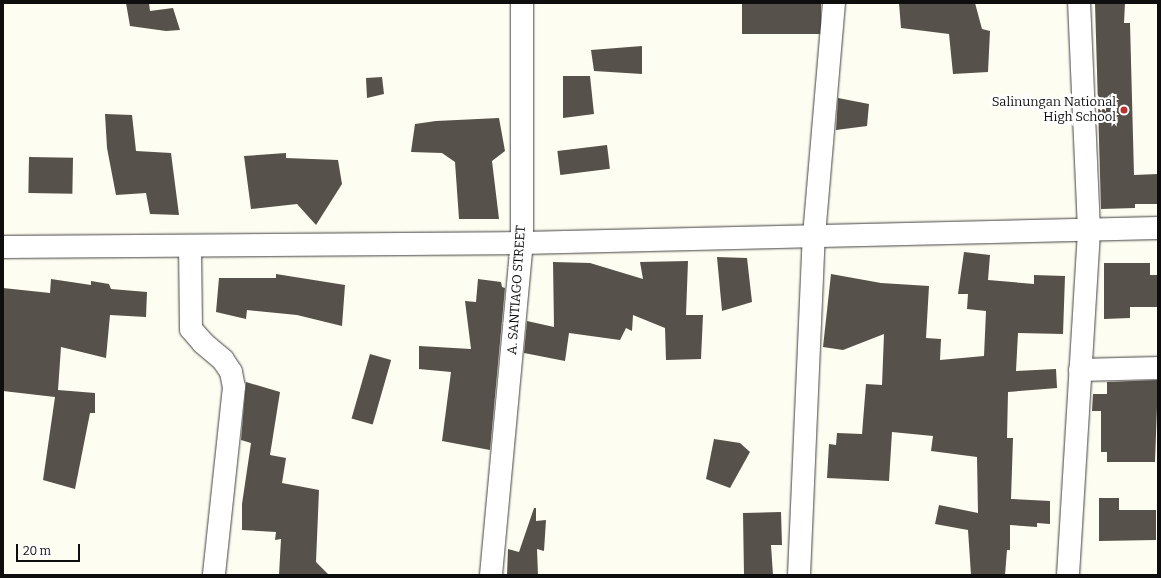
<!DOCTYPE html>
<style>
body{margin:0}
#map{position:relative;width:1161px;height:578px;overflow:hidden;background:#fefdf1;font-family:Bitter,serif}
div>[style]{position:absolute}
.building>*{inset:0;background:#56514b;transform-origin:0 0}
.roads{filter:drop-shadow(0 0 1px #414141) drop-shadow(0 0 1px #414141)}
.minor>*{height:22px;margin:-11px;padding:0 11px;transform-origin:11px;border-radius:11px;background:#fff}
.dots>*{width:11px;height:11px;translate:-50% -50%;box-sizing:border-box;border:2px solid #fff;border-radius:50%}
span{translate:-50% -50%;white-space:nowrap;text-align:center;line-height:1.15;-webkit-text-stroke:4px #fff;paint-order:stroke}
.poi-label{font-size:13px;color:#0e0e0e}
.right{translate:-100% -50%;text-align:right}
.street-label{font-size:13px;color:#0e0e0e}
.frame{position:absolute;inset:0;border:4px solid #0e0e0e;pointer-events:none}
.scale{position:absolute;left:16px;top:544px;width:64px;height:18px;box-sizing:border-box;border:2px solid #0e0e0e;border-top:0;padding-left:5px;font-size:12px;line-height:14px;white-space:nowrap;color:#0e0e0e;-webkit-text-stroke:3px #fff;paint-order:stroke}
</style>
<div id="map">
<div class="building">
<i style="clip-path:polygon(126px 3px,149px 3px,150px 11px,173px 8px,180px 30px,166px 31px,130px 26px)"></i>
<i style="left:742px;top:3px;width:79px;height:31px"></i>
<i style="clip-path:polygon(899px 3px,975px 3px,982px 29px,990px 31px,988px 72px,953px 74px,949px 34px,901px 28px)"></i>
<i style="clip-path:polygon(1095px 3px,1125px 3px,1124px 23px,1130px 23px,1134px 175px,1158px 174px,1158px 204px,1135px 204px,1135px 208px,1101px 209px)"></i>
<i style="clip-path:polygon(642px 46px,642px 74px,594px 71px,591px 50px)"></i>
<i style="clip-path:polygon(563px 76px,590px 76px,594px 114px,563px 118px)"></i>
<i style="clip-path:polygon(382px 77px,384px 94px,367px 98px,366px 78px)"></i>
<i style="clip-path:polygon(838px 98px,869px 104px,867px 126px,836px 130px)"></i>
<i style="clip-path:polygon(105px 114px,132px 115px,136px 151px,171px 153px,179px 215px,150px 214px,146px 193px,116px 195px,107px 148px)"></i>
<i style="clip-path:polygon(499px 118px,505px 151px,492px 161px,499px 219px,459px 219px,455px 162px,442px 153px,411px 152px,415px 124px,436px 121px)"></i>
<i style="left:607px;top:145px;width:24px;height:50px;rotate:83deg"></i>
<i style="clip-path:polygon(286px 153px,286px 158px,338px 160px,342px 184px,316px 225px,297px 204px,251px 209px,244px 156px)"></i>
<i style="left:29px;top:157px;width:44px;height:36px;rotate:1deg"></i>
<i style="clip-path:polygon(964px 252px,990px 255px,988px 280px,1034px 284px,1034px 275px,1065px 276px,1063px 334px,1018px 333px,1016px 371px,1056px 369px,1057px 388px,1008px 392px,1007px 438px,1013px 438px,1011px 499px,1050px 501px,1050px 524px,1037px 523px,1037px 527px,1010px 525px,1010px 550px,1007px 550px,1005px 575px,971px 575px,968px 530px,935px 524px,939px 505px,978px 513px,977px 457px,931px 451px,933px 436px,892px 432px,889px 481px,827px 478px,829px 444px,836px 445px,837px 433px,862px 434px,866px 384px,882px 385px,884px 334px,843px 350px,823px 347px,831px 274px,881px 283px,929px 286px,926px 338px,941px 339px,940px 360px,984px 356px,986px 311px,967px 309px,968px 294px,958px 294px)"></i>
<i style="clip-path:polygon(717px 257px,747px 258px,752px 302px,722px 311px)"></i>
<i style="clip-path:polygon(688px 261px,686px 315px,703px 315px,701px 359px,666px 360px,665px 328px,633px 315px,632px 331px,626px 328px,620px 340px,569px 333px,565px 361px,524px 353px,527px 321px,554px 327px,553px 262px,590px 263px,643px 279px,640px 262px)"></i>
<i style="clip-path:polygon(1104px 263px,1150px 263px,1150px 275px,1158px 275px,1158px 307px,1130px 307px,1130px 318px,1104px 319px)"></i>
<i style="clip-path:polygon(276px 274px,345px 285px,342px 326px,297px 315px,247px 310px,246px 319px,216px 312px,219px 278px,276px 278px)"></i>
<i style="clip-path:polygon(51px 279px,91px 285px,91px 281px,109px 284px,111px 289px,147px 292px,146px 317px,110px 315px,106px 358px,61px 347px,58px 390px,95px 393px,95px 413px,90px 413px,75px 489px,43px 480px,55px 397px,3px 391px,3px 288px,50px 293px)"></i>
<i style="clip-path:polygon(478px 279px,501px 282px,502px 287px,505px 288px,490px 450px,442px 441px,451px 372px,419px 369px,419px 346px,471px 349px,465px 301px,476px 302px)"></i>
<i style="left:370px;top:354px;width:22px;height:67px;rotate:16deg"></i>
<i style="clip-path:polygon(1158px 380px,1155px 462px,1107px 462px,1107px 452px,1101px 452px,1101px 411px,1092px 411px,1093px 394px,1107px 394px,1107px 382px)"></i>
<i style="clip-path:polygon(246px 382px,280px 392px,270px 455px,286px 458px,282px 483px,319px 490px,316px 562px,329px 575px,279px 575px,281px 539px,275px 540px,276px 532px,242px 530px,242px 504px,251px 443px,241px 440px)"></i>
<i style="clip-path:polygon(714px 439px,740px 443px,750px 452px,730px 488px,706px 479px)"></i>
<i style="clip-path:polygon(1099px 498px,1119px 498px,1119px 510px,1156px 510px,1156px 540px,1099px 541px)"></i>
<i style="clip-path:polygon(534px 508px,536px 508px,536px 521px,546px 520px,544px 551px,537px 549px,538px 575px,507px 575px,508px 549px,519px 552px)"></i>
<i style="clip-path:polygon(781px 512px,782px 545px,771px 545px,773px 575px,744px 575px,743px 513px)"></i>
</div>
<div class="roads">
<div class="minor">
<i style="left:190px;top:246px;width:83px;rotate:89.3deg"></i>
<i style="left:191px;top:329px;width:18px;rotate:49deg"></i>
<i style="left:203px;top:343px;width:26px;rotate:40deg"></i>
<i style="left:223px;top:360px;width:14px;rotate:56deg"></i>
<i style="left:231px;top:372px;width:15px;rotate:79deg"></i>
<i style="left:234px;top:387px;width:189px;rotate:96.1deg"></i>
<i style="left:3px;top:247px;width:519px;rotate:-0.44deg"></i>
<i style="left:522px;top:243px;width:636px;rotate:-1.35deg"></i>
<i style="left:1080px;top:370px;width:78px;rotate:-1.5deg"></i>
<i style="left:491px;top:575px;width:333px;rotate:-84.7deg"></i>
<i style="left:522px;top:243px;width:240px;rotate:-90deg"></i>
<i style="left:799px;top:575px;width:339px;rotate:-87.5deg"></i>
<i style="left:814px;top:236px;width:234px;rotate:-85.1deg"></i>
<i style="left:1068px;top:575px;width:346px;rotate:-86.5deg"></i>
<i style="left:1089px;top:230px;width:227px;rotate:-92.5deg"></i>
</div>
</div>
<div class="dots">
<i style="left:1124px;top:110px;background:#b6332f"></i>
</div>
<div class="poi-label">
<span class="right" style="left:1116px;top:110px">Salinungan National<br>High School</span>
</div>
<div class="street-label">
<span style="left:517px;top:290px;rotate:-86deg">A. SANTIAGO STREET</span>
</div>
<div class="frame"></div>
<div class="scale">20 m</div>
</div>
